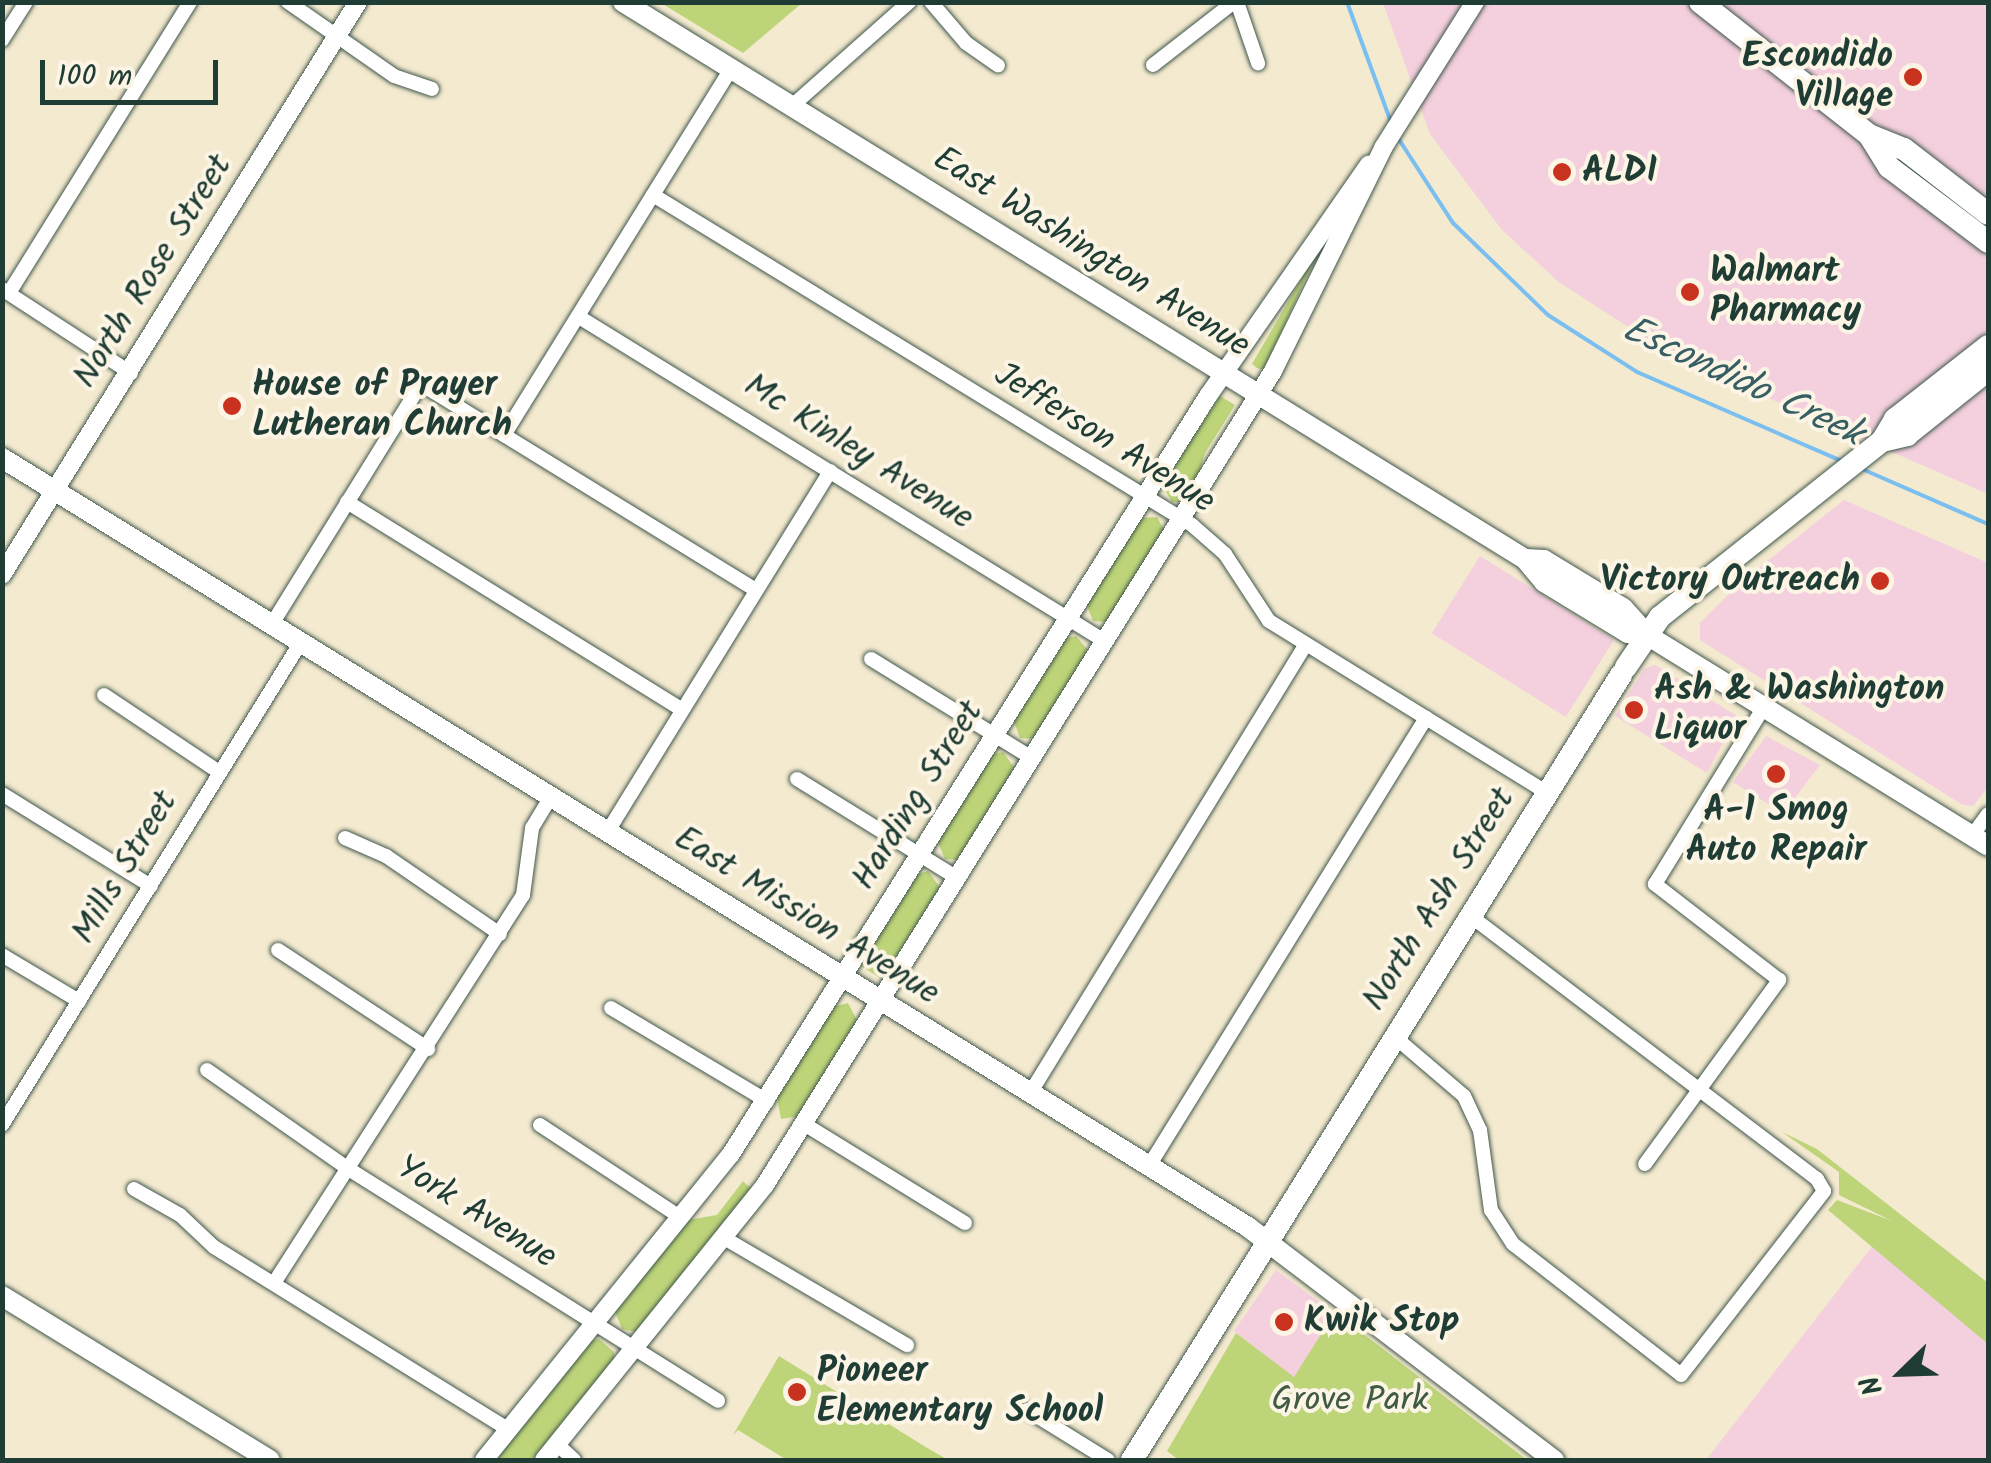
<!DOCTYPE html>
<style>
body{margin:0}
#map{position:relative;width:1991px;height:1463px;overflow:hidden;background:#f4ead0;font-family:Kalam,sans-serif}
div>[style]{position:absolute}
.built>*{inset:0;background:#f4cfde;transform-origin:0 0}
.green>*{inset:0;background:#bdd479}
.stream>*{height:4px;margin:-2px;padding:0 2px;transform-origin:2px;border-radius:2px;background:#7bbff1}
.roads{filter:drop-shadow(0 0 2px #3f574b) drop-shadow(0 0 2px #3f574b)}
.minor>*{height:14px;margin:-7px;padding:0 7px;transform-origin:7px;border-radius:7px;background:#fff}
.tertiary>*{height:18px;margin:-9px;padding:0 9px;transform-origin:9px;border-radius:9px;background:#fff}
.secondary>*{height:20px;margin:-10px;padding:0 10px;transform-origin:10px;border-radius:10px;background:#fff}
.primary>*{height:22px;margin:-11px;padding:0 11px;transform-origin:11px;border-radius:11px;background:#fff}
.dots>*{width:28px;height:28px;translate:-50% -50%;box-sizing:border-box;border:5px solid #fcf5e5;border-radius:50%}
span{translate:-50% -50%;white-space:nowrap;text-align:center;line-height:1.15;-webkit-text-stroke:8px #fcf5e5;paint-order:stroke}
.poi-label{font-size:35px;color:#1f3d34;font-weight:700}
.right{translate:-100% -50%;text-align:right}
.left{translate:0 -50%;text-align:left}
.street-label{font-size:35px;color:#1f3d34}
.park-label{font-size:35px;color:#3f5b42}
.water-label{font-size:38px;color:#365e63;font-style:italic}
.frame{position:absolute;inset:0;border:5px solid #1f3d34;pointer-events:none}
.north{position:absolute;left:1851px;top:1323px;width:100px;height:100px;-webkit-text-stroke:8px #fcf5e5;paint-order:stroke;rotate:247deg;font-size:28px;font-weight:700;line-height:40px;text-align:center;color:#1f3d34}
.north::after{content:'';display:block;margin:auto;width:35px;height:45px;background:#1f3d34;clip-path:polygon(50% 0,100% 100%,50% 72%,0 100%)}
.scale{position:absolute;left:40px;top:60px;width:178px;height:45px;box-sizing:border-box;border:5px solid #1f3d34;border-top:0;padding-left:12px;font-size:30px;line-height:35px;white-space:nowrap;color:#1f3d34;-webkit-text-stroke:8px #fcf5e5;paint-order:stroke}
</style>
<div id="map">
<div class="built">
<i style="clip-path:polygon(1383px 3px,1988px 3px,1988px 494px,1675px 357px,1560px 283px,1502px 230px,1430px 134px)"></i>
<i style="clip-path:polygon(1844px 500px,1988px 563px,1988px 787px,1973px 806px,1963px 805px,1700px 640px,1700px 623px,1741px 582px)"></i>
<i style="left:1480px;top:556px;width:158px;height:91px;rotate:32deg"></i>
<i style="clip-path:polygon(1655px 665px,1737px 716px,1707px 773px,1615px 716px,1644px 669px)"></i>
<i style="clip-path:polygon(1766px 736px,1820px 765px,1783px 813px,1733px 782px)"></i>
<i style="clip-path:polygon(1898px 1213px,1988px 1283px,1988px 1460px,1706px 1460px)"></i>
<i style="clip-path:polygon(1276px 1270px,1334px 1313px,1294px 1378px,1234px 1331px)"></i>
</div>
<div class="green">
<i style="clip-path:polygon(661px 3px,802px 3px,743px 53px)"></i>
<i style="clip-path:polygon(1319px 249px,1264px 370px,1257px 368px,1252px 364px)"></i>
<i style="clip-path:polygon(1220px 396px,1235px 405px,1205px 453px,1196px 484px,1184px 502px,1172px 502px,1161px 483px)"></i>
<i style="clip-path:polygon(1157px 517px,1165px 532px,1109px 622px,1093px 621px,1086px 603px,1140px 518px)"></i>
<i style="clip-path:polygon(1076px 636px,1090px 653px,1034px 739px,1020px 738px,1013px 719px,1063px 639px)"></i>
<i style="clip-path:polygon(1003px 752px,1016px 770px,958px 860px,945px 859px,937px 840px,990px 755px)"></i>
<i style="clip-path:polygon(928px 871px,941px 889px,882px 979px,861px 966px,861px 959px,915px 875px)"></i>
<i style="clip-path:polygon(848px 1003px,858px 1022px,800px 1116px,781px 1119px,777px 1098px,832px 1007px)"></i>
<i style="clip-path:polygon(1782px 1132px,1817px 1149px,1988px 1283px,1988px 1344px,1828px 1210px,1837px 1200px,1892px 1221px,1839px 1195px,1839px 1172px)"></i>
<i style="clip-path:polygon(743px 1181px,749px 1187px,760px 1183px,636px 1332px,622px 1329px,614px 1309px,687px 1220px,717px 1215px)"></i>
<i style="clip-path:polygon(1335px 1312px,1527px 1460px,1179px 1460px,1167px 1451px,1236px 1333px,1294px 1377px)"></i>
<i style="clip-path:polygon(599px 1339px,614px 1352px,614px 1363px,536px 1460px,491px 1460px,590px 1340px)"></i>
<i style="clip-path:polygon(779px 1356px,924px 1446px,948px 1460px,787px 1460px,738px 1430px,733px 1435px)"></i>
</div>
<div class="stream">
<i style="left:1347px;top:2px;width:131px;rotate:69.9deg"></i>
<i style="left:1398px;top:138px;width:101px;rotate:57.1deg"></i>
<i style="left:1453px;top:223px;width:132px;rotate:44.1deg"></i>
<i style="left:1548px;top:315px;width:106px;rotate:32.6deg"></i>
<i style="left:1637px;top:372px;width:226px;rotate:23.5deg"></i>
<i style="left:1862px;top:469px;width:137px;rotate:23.6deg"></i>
</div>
<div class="roads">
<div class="minor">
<i style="left:288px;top:2px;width:129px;rotate:34.9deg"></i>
<i style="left:394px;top:76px;width:40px;rotate:18.9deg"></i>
<i style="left:931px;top:2px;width:54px;rotate:49.5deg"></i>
<i style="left:966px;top:43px;width:39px;rotate:35deg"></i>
<i style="left:1237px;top:2px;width:65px;rotate:71deg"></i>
<i style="left:2px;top:40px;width:45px;rotate:-57.7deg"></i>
<i style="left:1153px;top:65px;width:103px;rotate:-37.9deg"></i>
<i style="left:792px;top:106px;width:157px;rotate:-41.6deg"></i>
<i style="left:653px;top:195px;width:632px;rotate:31.48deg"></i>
<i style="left:1192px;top:525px;width:44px;rotate:41.3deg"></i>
<i style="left:1225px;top:554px;width:80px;rotate:56.7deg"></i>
<i style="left:1269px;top:621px;width:327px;rotate:31.7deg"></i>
<i style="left:2px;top:289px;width:154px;rotate:33.1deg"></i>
<i style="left:9px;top:293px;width:343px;rotate:-58.1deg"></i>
<i style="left:579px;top:317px;width:619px;rotate:31.66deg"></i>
<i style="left:504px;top:435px;width:431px;rotate:-58.2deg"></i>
<i style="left:347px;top:502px;width:394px;rotate:31.8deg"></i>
<i style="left:272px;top:624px;width:282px;rotate:-58.2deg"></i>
<i style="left:421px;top:384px;width:393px;rotate:31.6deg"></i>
<i style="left:871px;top:659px;width:189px;rotate:31.6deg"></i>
<i style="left:104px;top:695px;width:138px;rotate:33.8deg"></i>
<i style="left:797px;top:779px;width:188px;rotate:31.7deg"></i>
<i style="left:2px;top:794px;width:175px;rotate:31.7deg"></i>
<i style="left:608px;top:831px;width:423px;rotate:-58.3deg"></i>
<i style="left:1972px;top:836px;width:27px;rotate:-54deg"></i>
<i style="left:345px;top:838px;width:45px;rotate:23.7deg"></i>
<i style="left:386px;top:856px;width:138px;rotate:34.4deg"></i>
<i style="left:278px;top:950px;width:180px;rotate:33.4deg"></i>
<i style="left:2px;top:955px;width:90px;rotate:30.9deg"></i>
<i style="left:611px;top:1008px;width:182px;rotate:30.8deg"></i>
<i style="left:1396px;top:1038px;width:89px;rotate:40.5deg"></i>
<i style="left:1464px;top:1096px;width:38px;rotate:65deg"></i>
<i style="left:1480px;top:1130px;width:81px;rotate:82.2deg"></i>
<i style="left:1491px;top:1210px;width:40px;rotate:57.1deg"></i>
<i style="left:1513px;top:1244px;width:213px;rotate:37.9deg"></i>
<i style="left:1681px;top:1375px;width:233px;rotate:-52.1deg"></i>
<i style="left:1824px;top:1191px;width:14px;rotate:-120deg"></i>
<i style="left:1817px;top:1179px;width:435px;rotate:-142.8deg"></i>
<i style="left:207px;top:1070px;width:171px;rotate:35deg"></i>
<i style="left:347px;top:1168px;width:438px;rotate:32.1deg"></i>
<i style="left:1029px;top:1095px;width:529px;rotate:-58.44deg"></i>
<i style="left:804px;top:1124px;width:189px;rotate:31.6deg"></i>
<i style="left:2px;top:1125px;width:568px;rotate:-58.24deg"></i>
<i style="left:540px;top:1125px;width:168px;rotate:33.3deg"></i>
<i style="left:1645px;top:1164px;width:228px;rotate:-53.9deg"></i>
<i style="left:1779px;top:980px;width:157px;rotate:-142.3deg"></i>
<i style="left:1655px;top:884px;width:208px;rotate:-58.4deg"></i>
<i style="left:1149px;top:1166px;width:527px;rotate:-58.27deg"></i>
<i style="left:134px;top:1189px;width:53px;rotate:29.5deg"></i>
<i style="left:180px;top:1215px;width:47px;rotate:43.3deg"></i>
<i style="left:214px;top:1247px;width:345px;rotate:31.8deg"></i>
<i style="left:726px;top:1239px;width:210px;rotate:30.4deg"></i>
<i style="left:274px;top:1283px;width:461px;rotate:-57.3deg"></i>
<i style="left:523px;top:895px;width:68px;rotate:-82.3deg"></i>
<i style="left:532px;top:828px;width:37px;rotate:-59deg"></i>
<i style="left:1027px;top:1410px;width:95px;rotate:31.7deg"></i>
<i style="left:557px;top:1444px;width:23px;rotate:43deg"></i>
</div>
<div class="tertiary">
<i style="left:2px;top:575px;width:675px;rotate:-58.15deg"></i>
<i style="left:484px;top:1460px;width:393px;rotate:-51.1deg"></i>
<i style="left:731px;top:1154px;width:896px;rotate:-57.82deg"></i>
<i style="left:1208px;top:396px;width:282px;rotate:-55.2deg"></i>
<i style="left:544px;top:1460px;width:353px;rotate:-51.2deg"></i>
<i style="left:765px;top:1185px;width:960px;rotate:-58.03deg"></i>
<i style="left:1273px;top:371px;width:249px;rotate:-63.7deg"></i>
<i style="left:1383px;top:148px;width:173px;rotate:-57.8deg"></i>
</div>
<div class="secondary">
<i style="left:623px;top:2px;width:1060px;rotate:31.7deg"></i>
<i style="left:1525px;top:559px;width:30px;rotate:50deg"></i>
<i style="left:1544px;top:582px;width:98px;rotate:31.3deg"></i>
<i style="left:1628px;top:633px;width:19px;rotate:6deg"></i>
<i style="left:1647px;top:635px;width:401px;rotate:31.7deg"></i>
<i style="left:2px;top:458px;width:1464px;rotate:31.68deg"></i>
<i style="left:1248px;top:1227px;width:385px;rotate:37.3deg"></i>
<i style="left:1525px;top:559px;width:19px;rotate:3deg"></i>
<i style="left:1544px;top:560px;width:92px;rotate:31.3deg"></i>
<i style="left:1623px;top:608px;width:36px;rotate:48deg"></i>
<i style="left:2px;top:1296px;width:314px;rotate:31.5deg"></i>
</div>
<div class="primary">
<i style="left:1700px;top:2px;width:215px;rotate:38.2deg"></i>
<i style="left:1869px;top:135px;width:38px;rotate:22deg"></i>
<i style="left:1904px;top:149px;width:106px;rotate:37.7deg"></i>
<i style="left:1869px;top:135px;width:38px;rotate:58deg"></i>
<i style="left:1889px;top:167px;width:124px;rotate:37.1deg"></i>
<i style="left:1882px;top:441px;width:26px;rotate:-13deg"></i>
<i style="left:1907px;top:435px;width:104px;rotate:-38.7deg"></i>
<i style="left:1626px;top:667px;width:60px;rotate:-55.8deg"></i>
<i style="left:1660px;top:617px;width:283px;rotate:-38.4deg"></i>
<i style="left:1882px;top:441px;width:26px;rotate:-59deg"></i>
<i style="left:1895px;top:419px;width:118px;rotate:-38.1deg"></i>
<i style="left:1132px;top:1460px;width:925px;rotate:-58.08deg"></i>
</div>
</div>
<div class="dots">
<i style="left:1913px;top:77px;background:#c8321e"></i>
<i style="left:1562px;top:172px;background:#c8321e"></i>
<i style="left:1690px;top:292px;background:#c8321e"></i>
<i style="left:232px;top:406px;background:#c8321e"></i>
<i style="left:1880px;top:581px;background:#c8321e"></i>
<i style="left:1634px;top:710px;background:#c8321e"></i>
<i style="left:1776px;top:774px;background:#c8321e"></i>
<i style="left:1284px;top:1322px;background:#c8321e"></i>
<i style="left:797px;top:1392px;background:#c8321e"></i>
</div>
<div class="poi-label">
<span class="right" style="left:1893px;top:77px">Escondido<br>Village</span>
<span class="left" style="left:1582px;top:172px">ALDI</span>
<span class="left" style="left:1710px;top:292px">Walmart<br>Pharmacy</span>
<span class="left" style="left:252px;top:406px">House of Prayer<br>Lutheran Church</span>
<span class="right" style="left:1860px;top:581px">Victory Outreach</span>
<span class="left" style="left:1654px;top:710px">Ash &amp; Washington<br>Liquor</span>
<span style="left:1776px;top:831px">A-1 Smog<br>Auto Repair</span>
<span class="left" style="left:1304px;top:1322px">Kwik Stop</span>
<span class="left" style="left:817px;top:1392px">Pioneer<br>Elementary School</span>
</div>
<div class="street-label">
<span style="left:1091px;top:253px;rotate:32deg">East Washington Avenue</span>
<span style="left:154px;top:272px;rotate:-58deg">North Rose Street</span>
<span style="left:1104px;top:439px;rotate:32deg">Jefferson Avenue</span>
<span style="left:858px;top:453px;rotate:32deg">Mc Kinley Avenue</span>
<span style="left:919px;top:796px;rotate:-58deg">Harding Street</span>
<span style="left:126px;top:868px;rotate:-59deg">Mills Street</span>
<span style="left:1440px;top:900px;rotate:-58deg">North Ash Street</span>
<span style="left:806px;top:917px;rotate:32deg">East Mission Avenue</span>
<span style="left:476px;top:1213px;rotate:32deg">York Avenue</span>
</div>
<div class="park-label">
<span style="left:1350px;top:1401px">Grove Park</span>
</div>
<div class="water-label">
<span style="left:1742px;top:383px;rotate:25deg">Escondido Creek</span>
</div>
<div class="frame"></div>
<div class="north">N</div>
<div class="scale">100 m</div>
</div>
